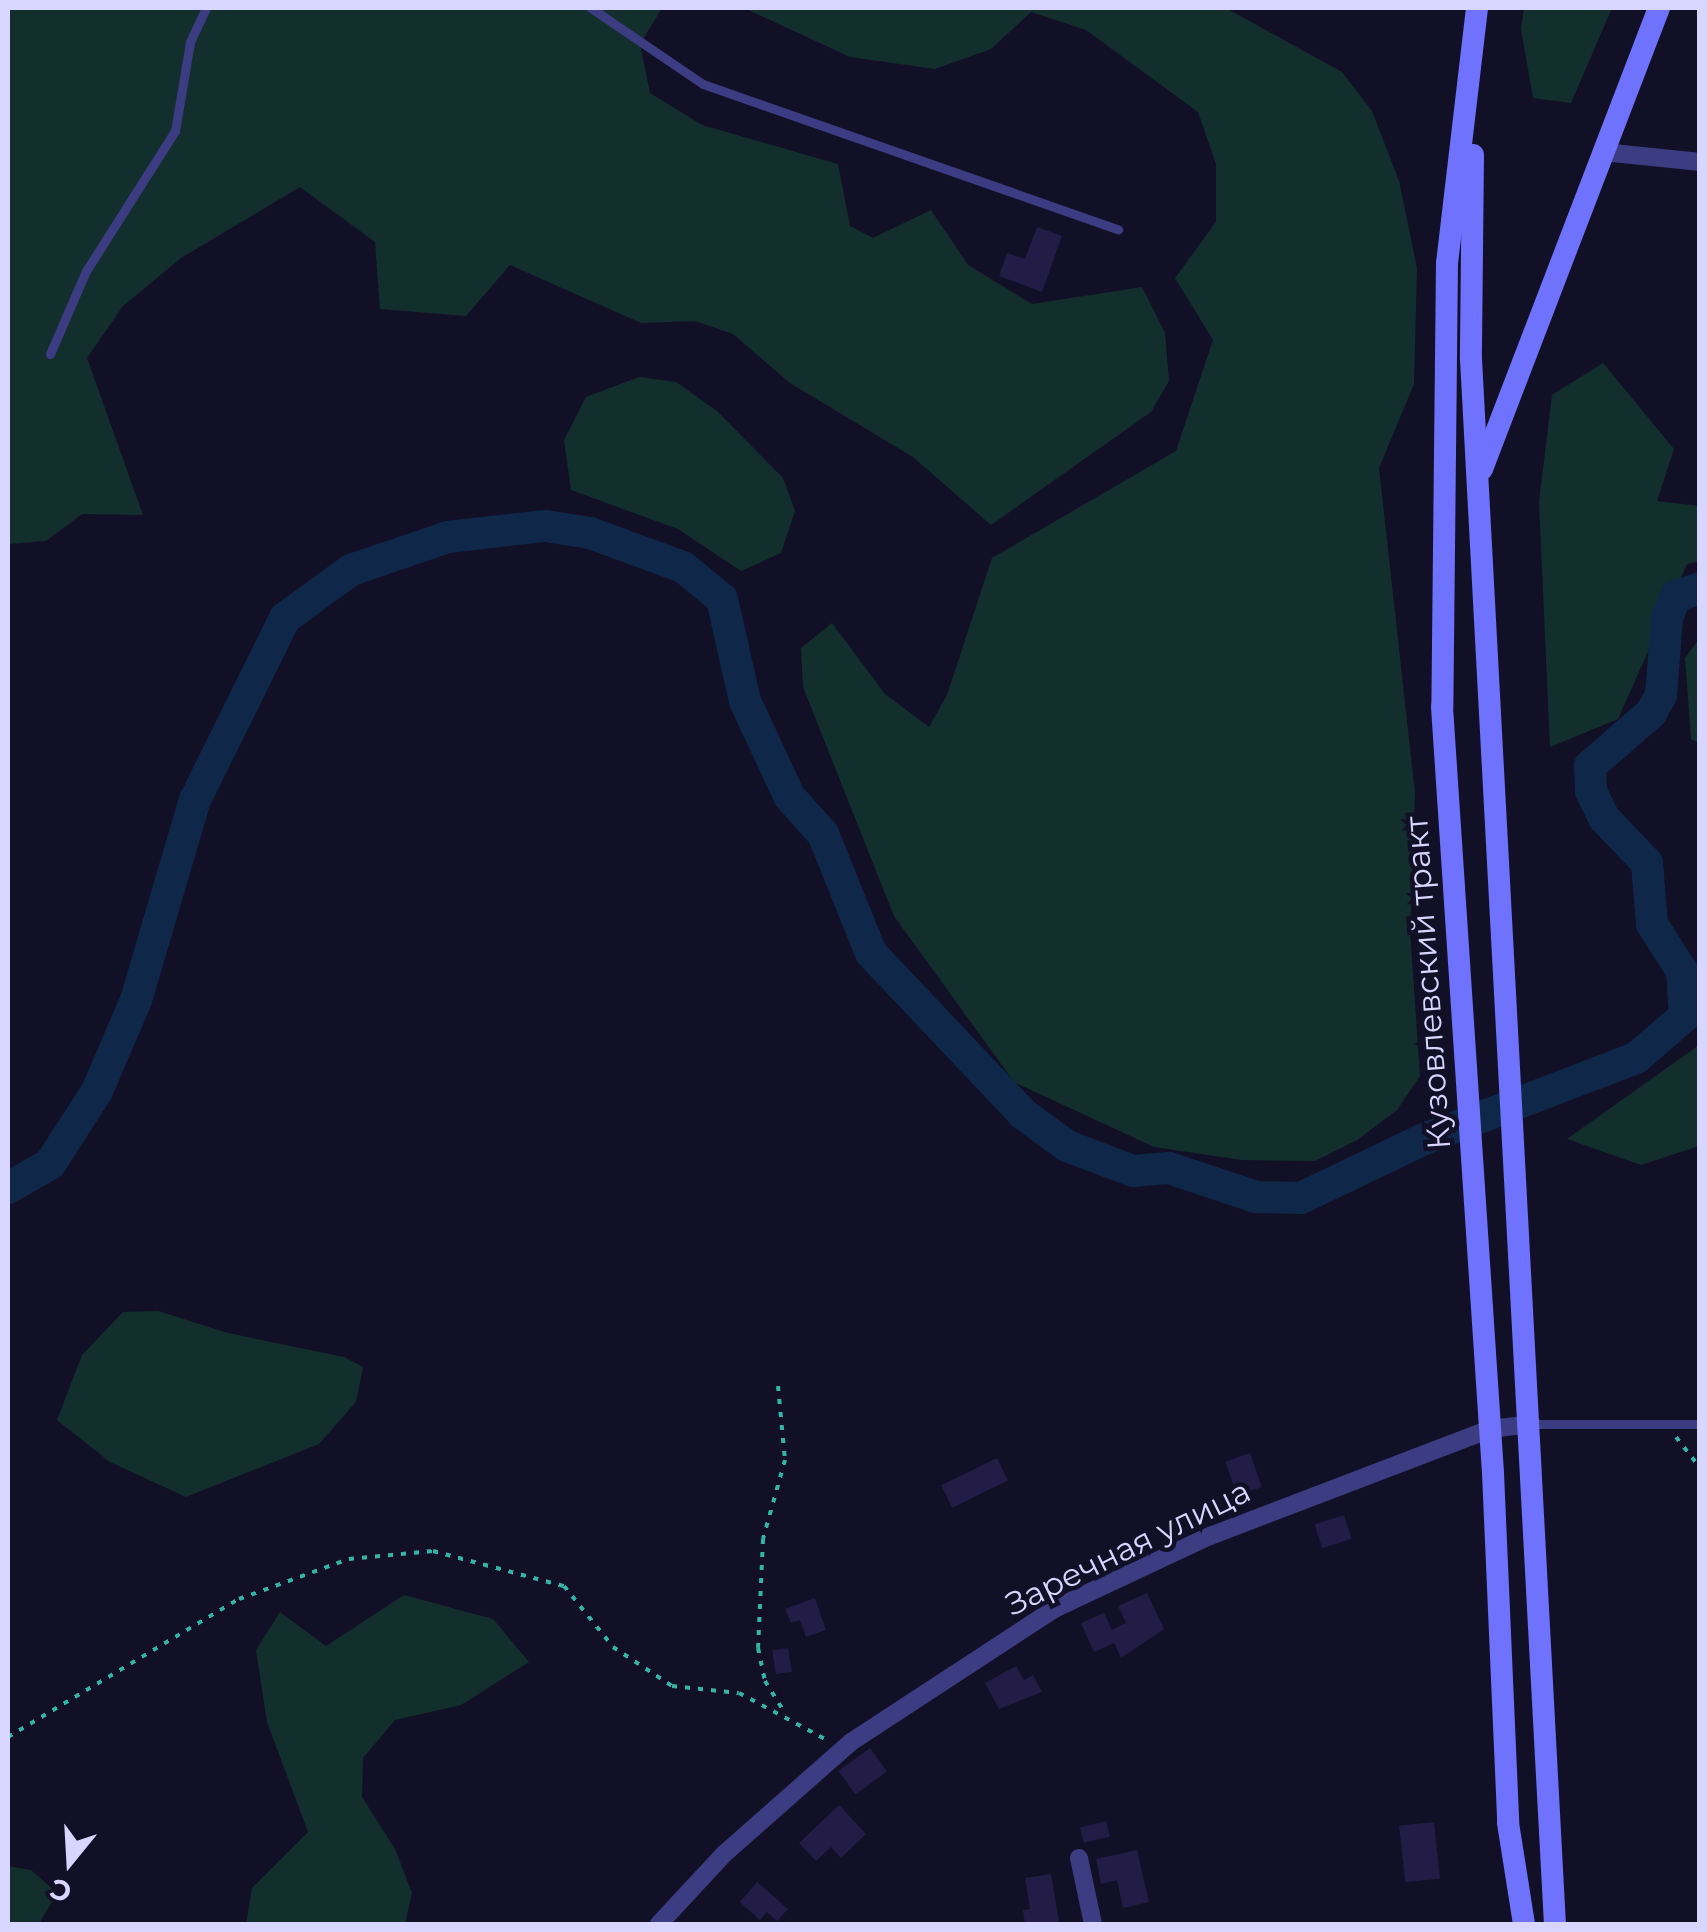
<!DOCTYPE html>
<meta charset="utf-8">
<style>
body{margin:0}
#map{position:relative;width:1707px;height:1932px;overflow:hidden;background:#121026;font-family:Montserrat,sans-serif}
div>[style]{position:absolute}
.green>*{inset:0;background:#132f2d}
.river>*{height:32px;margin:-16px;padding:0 16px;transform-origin:16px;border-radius:16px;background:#0f284a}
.building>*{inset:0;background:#231c46;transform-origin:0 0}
.path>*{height:4px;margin-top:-2px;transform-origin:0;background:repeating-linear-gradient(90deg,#32b5a7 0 5px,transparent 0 13px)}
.service>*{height:9px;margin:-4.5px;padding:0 4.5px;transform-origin:4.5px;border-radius:4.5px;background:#3c3c83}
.minor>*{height:18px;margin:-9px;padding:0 9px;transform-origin:9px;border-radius:9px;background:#3c3c83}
.secondary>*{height:22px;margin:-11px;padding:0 11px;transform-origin:11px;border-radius:11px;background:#6f72fc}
span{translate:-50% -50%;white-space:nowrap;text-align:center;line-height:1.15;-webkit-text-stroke:9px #121026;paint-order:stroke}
.street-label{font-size:32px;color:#d8d5fe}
.frame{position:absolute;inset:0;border:10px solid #d8d5fe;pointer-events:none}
.north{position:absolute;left:20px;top:1812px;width:100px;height:100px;-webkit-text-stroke:8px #121026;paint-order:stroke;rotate:198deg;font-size:28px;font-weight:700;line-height:40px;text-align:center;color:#d8d5fe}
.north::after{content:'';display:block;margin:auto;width:35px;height:45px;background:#d8d5fe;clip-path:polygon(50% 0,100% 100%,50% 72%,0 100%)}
</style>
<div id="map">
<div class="green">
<i style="clip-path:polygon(8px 8px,662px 8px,640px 44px,650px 93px,702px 125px,838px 164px,850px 226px,873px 238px,931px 210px,968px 265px,1032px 304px,1142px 287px,1165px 333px,1169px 381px,1151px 412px,991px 525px,913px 457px,790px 383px,733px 334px,695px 321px,641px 323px,510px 265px,466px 316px,380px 309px,375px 242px,300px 187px,181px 258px,123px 306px,87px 358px,143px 515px,82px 514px,46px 541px,8px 544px)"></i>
<i style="clip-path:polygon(744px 8px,1226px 8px,1342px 72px,1372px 111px,1399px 181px,1417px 268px,1414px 384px,1379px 468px,1415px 794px,1410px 931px,1420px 1076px,1397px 1110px,1357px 1140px,1315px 1161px,1242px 1160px,1154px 1147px,1014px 1082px,894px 916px,803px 687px,801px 648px,832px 623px,885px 694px,929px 727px,947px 695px,992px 558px,1176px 451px,1213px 340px,1175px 278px,1216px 222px,1216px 164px,1198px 112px,1086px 30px,1031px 12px,991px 49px,935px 69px,850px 57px)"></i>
<i style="clip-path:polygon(1524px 8px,1612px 8px,1571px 103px,1533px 98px,1521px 29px)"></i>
<i style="clip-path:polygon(1603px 363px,1674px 449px,1657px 501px,1699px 506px,1699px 561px,1687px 564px,1618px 719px,1550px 747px,1539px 502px,1552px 395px)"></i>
<i style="clip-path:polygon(639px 377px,676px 382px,717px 411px,783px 478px,795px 511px,781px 553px,741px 571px,678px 529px,571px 490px,564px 440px,586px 397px)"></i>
<i style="clip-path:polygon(1699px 639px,1699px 743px,1691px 739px,1685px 658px)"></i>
<i style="clip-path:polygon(1699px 1045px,1699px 1146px,1641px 1165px,1567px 1139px)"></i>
<i style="clip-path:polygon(158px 1311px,228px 1333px,344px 1357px,363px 1367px,356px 1402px,319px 1444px,186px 1497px,110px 1462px,57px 1420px,82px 1355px,123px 1312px)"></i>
<i style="clip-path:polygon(404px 1595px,493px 1619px,529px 1662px,461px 1705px,395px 1720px,363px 1758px,362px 1797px,395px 1849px,412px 1893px,405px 1924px,246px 1924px,252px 1888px,308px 1832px,267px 1722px,256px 1650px,280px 1612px,326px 1646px)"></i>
<i style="clip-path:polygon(8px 1866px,31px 1870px,57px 1893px,39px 1924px,8px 1924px)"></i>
</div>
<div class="river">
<i style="left:8px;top:1188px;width:48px;rotate:-29.7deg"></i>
<i style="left:50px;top:1164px;width:87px;rotate:-57.2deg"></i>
<i style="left:97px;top:1091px;width:99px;rotate:-66.8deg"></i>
<i style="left:136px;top:1000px;width:209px;rotate:-73.6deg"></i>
<i style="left:195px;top:800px;width:203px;rotate:-63.7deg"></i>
<i style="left:285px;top:618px;width:82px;rotate:-36deg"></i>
<i style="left:351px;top:570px;width:102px;rotate:-18.8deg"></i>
<i style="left:448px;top:537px;width:98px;rotate:-6.5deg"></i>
<i style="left:545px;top:526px;width:46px;rotate:8.8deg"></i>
<i style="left:590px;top:533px;width:99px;rotate:20.1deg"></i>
<i style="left:683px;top:567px;width:50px;rotate:39.4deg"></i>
<i style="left:722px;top:599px;width:105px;rotate:77.3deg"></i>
<i style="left:745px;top:701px;width:105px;rotate:65.1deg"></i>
<i style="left:789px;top:796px;width:51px;rotate:48.2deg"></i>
<i style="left:823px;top:834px;width:128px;rotate:68deg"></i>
<i style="left:871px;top:953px;width:221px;rotate:46.6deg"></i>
<i style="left:1023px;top:1114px;width:54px;rotate:36deg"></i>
<i style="left:1067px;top:1146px;width:71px;rotate:20.7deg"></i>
<i style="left:1133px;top:1171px;width:36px;rotate:-5deg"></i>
<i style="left:1169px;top:1168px;width:92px;rotate:18.4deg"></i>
<i style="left:1256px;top:1197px;width:45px;rotate:1.3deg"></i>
<i style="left:1301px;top:1198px;width:136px;rotate:-25.6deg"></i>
<i style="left:1424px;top:1139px;width:227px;rotate:-20.9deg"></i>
<i style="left:1636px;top:1058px;width:65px;rotate:-40.6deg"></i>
<i style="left:1685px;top:1016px;width:45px;rotate:-93.8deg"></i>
<i style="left:1682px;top:971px;width:56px;rotate:-122.6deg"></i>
<i style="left:1652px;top:924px;width:61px;rotate:-94.7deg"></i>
<i style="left:1647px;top:863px;width:62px;rotate:-133.7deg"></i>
<i style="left:1604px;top:818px;width:30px;rotate:-116deg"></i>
<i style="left:1591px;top:791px;width:25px;rotate:-92deg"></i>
<i style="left:1590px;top:766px;width:81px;rotate:-41deg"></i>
<i style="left:1651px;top:713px;width:21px;rotate:-61deg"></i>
<i style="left:1661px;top:695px;width:77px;rotate:-85.5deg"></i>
<i style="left:1667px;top:618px;width:24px;rotate:-68deg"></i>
<i style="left:1676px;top:596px;width:25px;rotate:-18deg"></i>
</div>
<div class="building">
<i style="clip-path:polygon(1037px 227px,1062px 236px,1042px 292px,999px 276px,1007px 253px,1025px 259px)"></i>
<i style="left:1250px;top:1453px;width:36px;height:26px;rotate:71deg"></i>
<i style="left:997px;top:1458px;width:25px;height:62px;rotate:64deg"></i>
<i style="left:1344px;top:1515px;width:25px;height:31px;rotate:72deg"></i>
<i style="clip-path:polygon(1147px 1593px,1164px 1629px,1121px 1658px,1114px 1643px,1094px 1652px,1081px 1623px,1104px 1613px,1112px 1630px,1126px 1623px,1118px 1606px)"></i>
<i style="clip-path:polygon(815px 1598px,826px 1630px,806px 1637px,800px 1620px,791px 1623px,785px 1609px)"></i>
<i style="left:788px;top:1648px;width:24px;height:16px;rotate:81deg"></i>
<i style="clip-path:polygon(1016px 1666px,1024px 1680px,1033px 1675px,1042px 1692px,999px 1709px,985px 1683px)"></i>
<i style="left:870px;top:1748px;width:29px;height:39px;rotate:54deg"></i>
<i style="clip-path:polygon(839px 1805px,866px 1834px,841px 1858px,831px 1847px,816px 1861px,799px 1843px)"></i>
<i style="left:1106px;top:1821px;width:16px;height:27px;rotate:76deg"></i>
<i style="left:1434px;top:1822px;width:57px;height:35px;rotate:84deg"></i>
<i style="clip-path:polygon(1137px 1850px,1149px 1902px,1123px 1908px,1117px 1880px,1101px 1884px,1096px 1859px)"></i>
<i style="clip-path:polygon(1051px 1874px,1059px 1922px,1025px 1924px,1023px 1910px,1030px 1909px,1025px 1878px)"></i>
<i style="clip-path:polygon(757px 1882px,788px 1909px,777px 1921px,767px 1912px,760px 1920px,740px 1902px)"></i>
</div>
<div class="path">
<i style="left:778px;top:1386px;width:74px;rotate:84.6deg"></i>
<i style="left:785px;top:1460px;width:82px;rotate:105.6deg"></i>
<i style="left:763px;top:1539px;width:109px;rotate:92.6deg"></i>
<i style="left:758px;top:1648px;width:34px;rotate:78deg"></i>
<i style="left:765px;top:1681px;width:39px;rotate:58deg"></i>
<i style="left:1676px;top:1437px;width:39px;rotate:52deg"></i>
<i style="left:8px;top:1737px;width:269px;rotate:-30.9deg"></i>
<i style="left:239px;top:1599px;width:117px;rotate:-20deg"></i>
<i style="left:349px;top:1559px;width:84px;rotate:-5.4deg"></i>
<i style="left:433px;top:1551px;width:136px;rotate:15deg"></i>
<i style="left:564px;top:1586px;width:78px;rotate:51.2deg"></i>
<i style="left:613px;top:1647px;width:71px;rotate:33.5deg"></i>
<i style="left:672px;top:1686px;width:67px;rotate:6deg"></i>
<i style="left:739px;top:1693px;width:98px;rotate:28.1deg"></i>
</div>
<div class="service">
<i style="left:591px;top:8px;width:135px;rotate:34.2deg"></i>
<i style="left:703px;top:84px;width:440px;rotate:19.3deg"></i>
<i style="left:50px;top:354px;width:90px;rotate:-66.6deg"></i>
<i style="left:86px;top:271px;width:166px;rotate:-57.6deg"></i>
<i style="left:175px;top:131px;width:90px;rotate:-80.4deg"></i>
<i style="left:190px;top:42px;width:38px;rotate:-65deg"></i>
<i style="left:1532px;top:1424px;width:168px"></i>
</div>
<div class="minor">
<i style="left:1603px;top:152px;width:98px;rotate:5.9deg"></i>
<i style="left:1079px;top:1858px;width:67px;rotate:78deg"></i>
<i style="left:659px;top:1924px;width:96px;rotate:-47.1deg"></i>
<i style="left:724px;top:1854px;width:169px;rotate:-41.4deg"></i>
<i style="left:851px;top:1742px;width:245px;rotate:-33.2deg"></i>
<i style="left:1056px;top:1608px;width:170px;rotate:-25.1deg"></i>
<i style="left:1210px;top:1536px;width:300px;rotate:-20.9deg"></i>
<i style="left:1490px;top:1429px;width:42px;rotate:-6.8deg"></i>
</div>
<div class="secondary">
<i style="left:1477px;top:8px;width:257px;rotate:96.7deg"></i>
<i style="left:1447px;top:263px;width:444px;rotate:90.6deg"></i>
<i style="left:1442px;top:707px;width:768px;rotate:86.19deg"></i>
<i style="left:1493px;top:1473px;width:350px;rotate:87.5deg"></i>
<i style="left:1508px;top:1823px;width:102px;rotate:81deg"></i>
<i style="left:1473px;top:155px;width:204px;rotate:90.6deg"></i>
<i style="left:1471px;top:359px;width:1567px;rotate:86.93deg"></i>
<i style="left:1482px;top:469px;width:494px;rotate:-69deg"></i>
</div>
<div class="street-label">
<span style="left:1428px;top:983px;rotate:-94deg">Кузовлевский тракт</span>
<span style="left:1128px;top:1548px;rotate:-26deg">Заречная улица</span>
</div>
<div class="frame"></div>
<div class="north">С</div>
</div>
